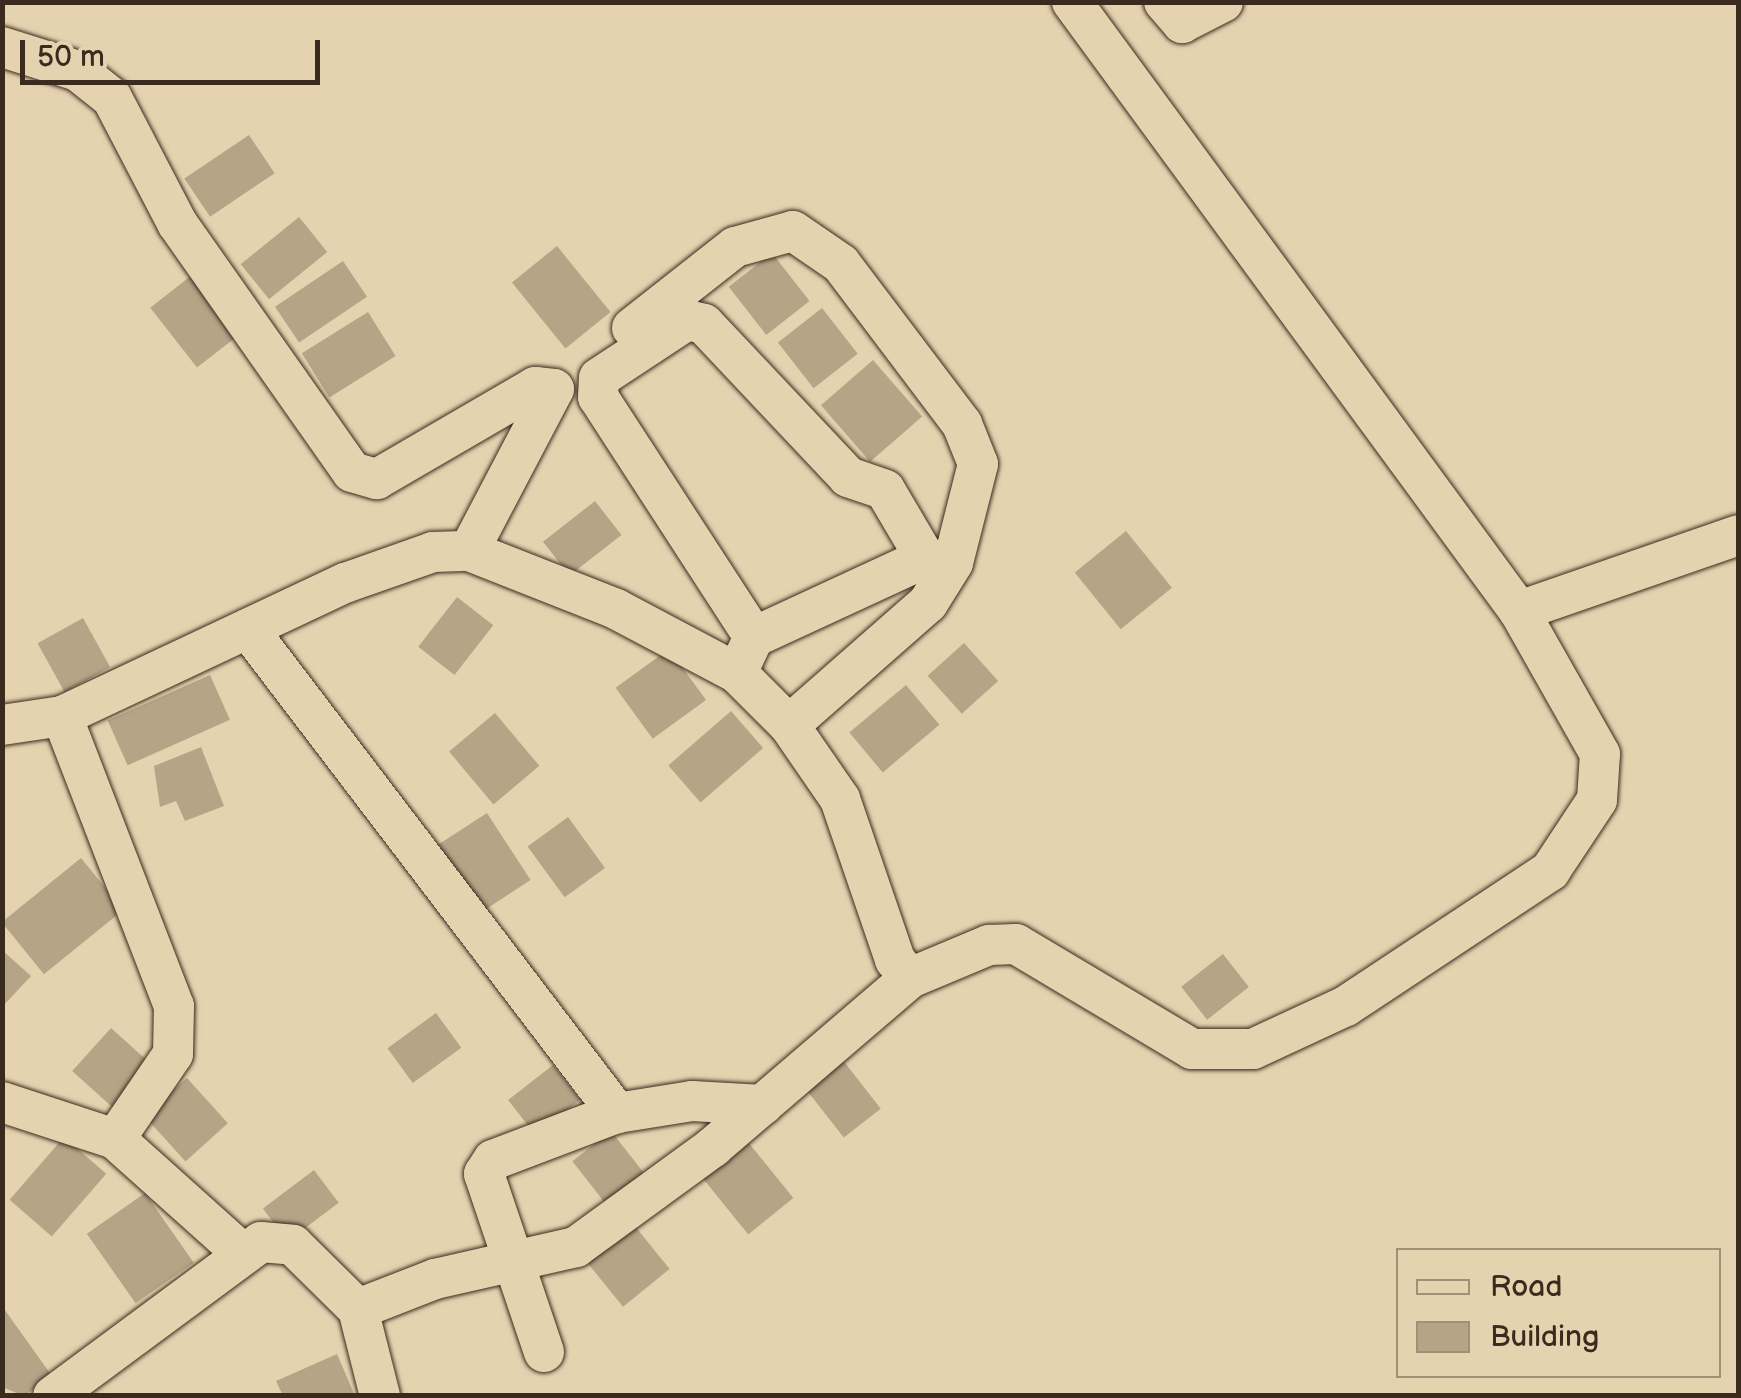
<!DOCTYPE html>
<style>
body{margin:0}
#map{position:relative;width:1741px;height:1398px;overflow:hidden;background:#e5d3b0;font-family:"Balsamiq Sans",sans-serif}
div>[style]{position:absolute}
.building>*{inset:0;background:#b6a487;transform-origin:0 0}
.roads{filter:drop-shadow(0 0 2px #3b2a1e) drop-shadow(0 0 2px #3b2a1e)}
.minor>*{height:40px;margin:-20px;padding:0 20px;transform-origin:20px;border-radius:20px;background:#e5d3b0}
span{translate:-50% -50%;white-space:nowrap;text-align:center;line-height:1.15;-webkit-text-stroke:9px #e5d3b0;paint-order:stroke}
.frame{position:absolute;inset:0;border:5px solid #3b2a1e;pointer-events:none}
.legend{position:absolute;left:1396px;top:1248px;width:325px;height:130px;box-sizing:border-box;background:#e5d3b0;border:2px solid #a18f76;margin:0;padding:12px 18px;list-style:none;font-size:30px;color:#3b2a1e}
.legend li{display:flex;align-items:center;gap:20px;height:50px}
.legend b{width:50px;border:2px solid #a18f76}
.scale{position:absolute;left:20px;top:40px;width:300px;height:45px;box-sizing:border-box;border:5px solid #3b2a1e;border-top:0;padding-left:12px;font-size:30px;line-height:35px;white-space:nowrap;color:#3b2a1e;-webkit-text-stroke:8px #e5d3b0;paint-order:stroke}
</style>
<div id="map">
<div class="building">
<i style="left:249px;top:135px;width:46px;height:78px;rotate:56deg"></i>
<i style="left:299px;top:217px;width:45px;height:75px;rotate:51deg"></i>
<i style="left:557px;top:246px;width:85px;height:58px;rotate:51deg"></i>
<i style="left:772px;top:253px;width:61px;height:55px;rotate:52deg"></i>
<i style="left:343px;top:261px;width:43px;height:82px;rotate:56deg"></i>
<i style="left:192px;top:275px;width:76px;height:53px;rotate:52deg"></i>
<i style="left:822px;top:308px;width:58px;height:56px;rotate:52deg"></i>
<i style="left:368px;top:312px;width:52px;height:78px;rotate:58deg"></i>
<i style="left:873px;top:360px;width:75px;height:69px;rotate:49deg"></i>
<i style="left:595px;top:501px;width:43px;height:66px;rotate:52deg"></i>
<i style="left:1126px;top:531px;width:73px;height:66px;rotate:51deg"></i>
<i style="left:457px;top:597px;width:46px;height:63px;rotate:38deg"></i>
<i style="left:83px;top:618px;width:56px;height:52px;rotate:61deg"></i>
<i style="left:964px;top:643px;width:51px;height:49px;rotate:48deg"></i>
<i style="left:669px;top:649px;width:63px;height:66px;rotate:54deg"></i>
<i style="left:210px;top:675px;width:49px;height:112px;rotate:66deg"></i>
<i style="left:906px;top:685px;width:52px;height:74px;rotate:50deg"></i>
<i style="left:731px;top:711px;width:49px;height:83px;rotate:49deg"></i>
<i style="left:495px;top:713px;width:69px;height:60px;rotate:50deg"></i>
<i style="clip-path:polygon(201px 747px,224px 806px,185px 821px,176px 801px,160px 807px,154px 766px)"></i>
<i style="left:487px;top:813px;width:80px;height:58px;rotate:57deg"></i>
<i style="left:568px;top:817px;width:63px;height:50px;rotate:54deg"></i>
<i style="left:81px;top:858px;width:67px;height:102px;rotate:51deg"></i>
<i style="clip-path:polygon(2px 950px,31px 976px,2px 1007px)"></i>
<i style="left:1223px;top:954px;width:42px;height:53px;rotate:52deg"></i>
<i style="left:436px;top:1013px;width:43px;height:60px;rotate:54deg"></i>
<i style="left:111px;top:1028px;width:62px;height:58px;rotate:42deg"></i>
<i style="left:842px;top:1059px;width:63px;height:47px;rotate:52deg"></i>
<i style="left:553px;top:1065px;width:44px;height:57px;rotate:52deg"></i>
<i style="left:187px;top:1078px;width:61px;height:57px;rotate:48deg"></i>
<i style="left:611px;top:1131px;width:53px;height:49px;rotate:52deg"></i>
<i style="left:64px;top:1137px;width:56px;height:83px;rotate:41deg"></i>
<i style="left:748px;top:1142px;width:72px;height:58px;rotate:51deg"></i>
<i style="left:314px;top:1170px;width:41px;height:64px;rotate:53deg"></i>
<i style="left:145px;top:1193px;width:85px;height:71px;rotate:55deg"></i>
<i style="left:630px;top:1220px;width:63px;height:60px;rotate:51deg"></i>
<i style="clip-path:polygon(2px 1306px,52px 1376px,24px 1396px,2px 1387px)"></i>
<i style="clip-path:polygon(337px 1354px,355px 1396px,283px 1396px,276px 1381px)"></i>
</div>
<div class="roads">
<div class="minor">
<i style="left:1072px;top:2px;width:755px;rotate:53.72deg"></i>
<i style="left:1164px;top:2px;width:28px;rotate:49deg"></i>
<i style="left:1182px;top:23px;width:46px;rotate:-27.1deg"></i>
<i style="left:2px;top:47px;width:80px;rotate:17.5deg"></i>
<i style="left:78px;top:71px;width:43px;rotate:38.5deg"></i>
<i style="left:112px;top:98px;width:141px;rotate:62.5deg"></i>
<i style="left:177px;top:223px;width:304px;rotate:54.9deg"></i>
<i style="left:352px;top:472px;width:26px;rotate:16deg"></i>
<i style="left:377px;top:479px;width:183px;rotate:-30.2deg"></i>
<i style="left:535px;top:387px;width:19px;rotate:6deg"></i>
<i style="left:554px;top:389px;width:183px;rotate:117.7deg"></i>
<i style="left:632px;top:328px;width:131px;rotate:-38.2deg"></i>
<i style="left:735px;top:247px;width:60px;rotate:-15.4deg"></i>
<i style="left:793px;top:231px;width:58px;rotate:34.5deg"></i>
<i style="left:841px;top:264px;width:201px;rotate:52.9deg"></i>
<i style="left:962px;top:424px;width:43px;rotate:68.2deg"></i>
<i style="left:978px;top:464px;width:102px;rotate:104.2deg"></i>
<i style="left:953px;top:563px;width:47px;rotate:122deg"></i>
<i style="left:928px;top:603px;width:185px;rotate:138.7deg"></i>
<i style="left:248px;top:629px;width:609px;rotate:52.68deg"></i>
<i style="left:617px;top:1113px;width:76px;rotate:-9.1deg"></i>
<i style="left:692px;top:1101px;width:71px;rotate:3.2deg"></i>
<i style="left:737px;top:673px;width:40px;rotate:-65deg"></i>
<i style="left:754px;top:637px;width:286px;rotate:-123deg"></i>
<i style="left:598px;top:397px;width:19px;rotate:-87deg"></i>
<i style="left:599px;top:378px;width:105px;rotate:-33.4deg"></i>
<i style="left:687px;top:320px;width:17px;rotate:13deg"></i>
<i style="left:704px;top:324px;width:210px;rotate:46.7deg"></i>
<i style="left:848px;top:477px;width:39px;rotate:19deg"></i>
<i style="left:885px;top:490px;width:71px;rotate:59.5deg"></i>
<i style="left:921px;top:551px;width:16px;rotate:125deg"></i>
<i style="left:912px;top:564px;width:174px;rotate:155.2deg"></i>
<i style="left:62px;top:716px;width:311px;rotate:68.9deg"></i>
<i style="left:174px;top:1006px;width:48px;rotate:91.2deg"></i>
<i style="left:173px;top:1054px;width:103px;rotate:124.3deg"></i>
<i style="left:2px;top:725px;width:61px;rotate:-8.5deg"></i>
<i style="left:62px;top:716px;width:313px;rotate:-25.2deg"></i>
<i style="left:345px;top:583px;width:93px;rotate:-19.4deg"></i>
<i style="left:433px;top:552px;width:36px;rotate:-2deg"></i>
<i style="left:469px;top:551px;width:158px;rotate:21.5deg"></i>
<i style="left:616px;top:609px;width:137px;rotate:27.9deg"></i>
<i style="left:737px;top:673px;width:74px;rotate:45deg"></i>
<i style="left:789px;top:725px;width:90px;rotate:55.4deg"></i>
<i style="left:840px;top:799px;width:170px;rotate:71.1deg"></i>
<i style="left:895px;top:960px;width:23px;rotate:50deg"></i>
<i style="left:2px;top:1102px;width:119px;rotate:18.1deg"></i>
<i style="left:115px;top:1139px;width:168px;rotate:41.9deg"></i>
<i style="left:358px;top:1309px;width:83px;rotate:-21.3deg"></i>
<i style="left:435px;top:1279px;width:145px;rotate:-12.8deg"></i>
<i style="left:576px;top:1247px;width:170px;rotate:-36.1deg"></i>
<i style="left:713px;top:1147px;width:260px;rotate:-40.6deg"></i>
<i style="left:910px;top:978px;width:86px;rotate:-22.7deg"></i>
<i style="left:989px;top:945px;width:27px;rotate:-2deg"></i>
<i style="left:1016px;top:944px;width:205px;rotate:30.8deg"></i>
<i style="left:1192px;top:1049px;width:61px"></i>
<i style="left:1253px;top:1049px;width:102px;rotate:-24.8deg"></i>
<i style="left:1346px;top:1006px;width:245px;rotate:-33.5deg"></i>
<i style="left:1550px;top:871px;width:85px;rotate:-56.5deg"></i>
<i style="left:1597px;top:800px;width:46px;rotate:-86.3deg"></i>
<i style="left:1600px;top:754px;width:164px;rotate:-119.5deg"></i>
<i style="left:1519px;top:611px;width:232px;rotate:-19.1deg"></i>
<i style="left:544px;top:1352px;width:188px;rotate:-108.6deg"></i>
<i style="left:484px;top:1174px;width:17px;rotate:-57deg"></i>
<i style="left:493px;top:1160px;width:133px;rotate:-20.8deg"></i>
<i style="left:53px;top:1396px;width:259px;rotate:-36.5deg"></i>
<i style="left:261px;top:1242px;width:32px;rotate:5deg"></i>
<i style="left:293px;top:1245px;width:91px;rotate:44.6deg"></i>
<i style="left:358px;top:1309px;width:90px;rotate:75.8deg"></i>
</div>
</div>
<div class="frame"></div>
<ul class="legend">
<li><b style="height:12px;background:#e5d3b0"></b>Road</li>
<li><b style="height:28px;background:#b6a487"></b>Building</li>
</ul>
<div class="scale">50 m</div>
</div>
